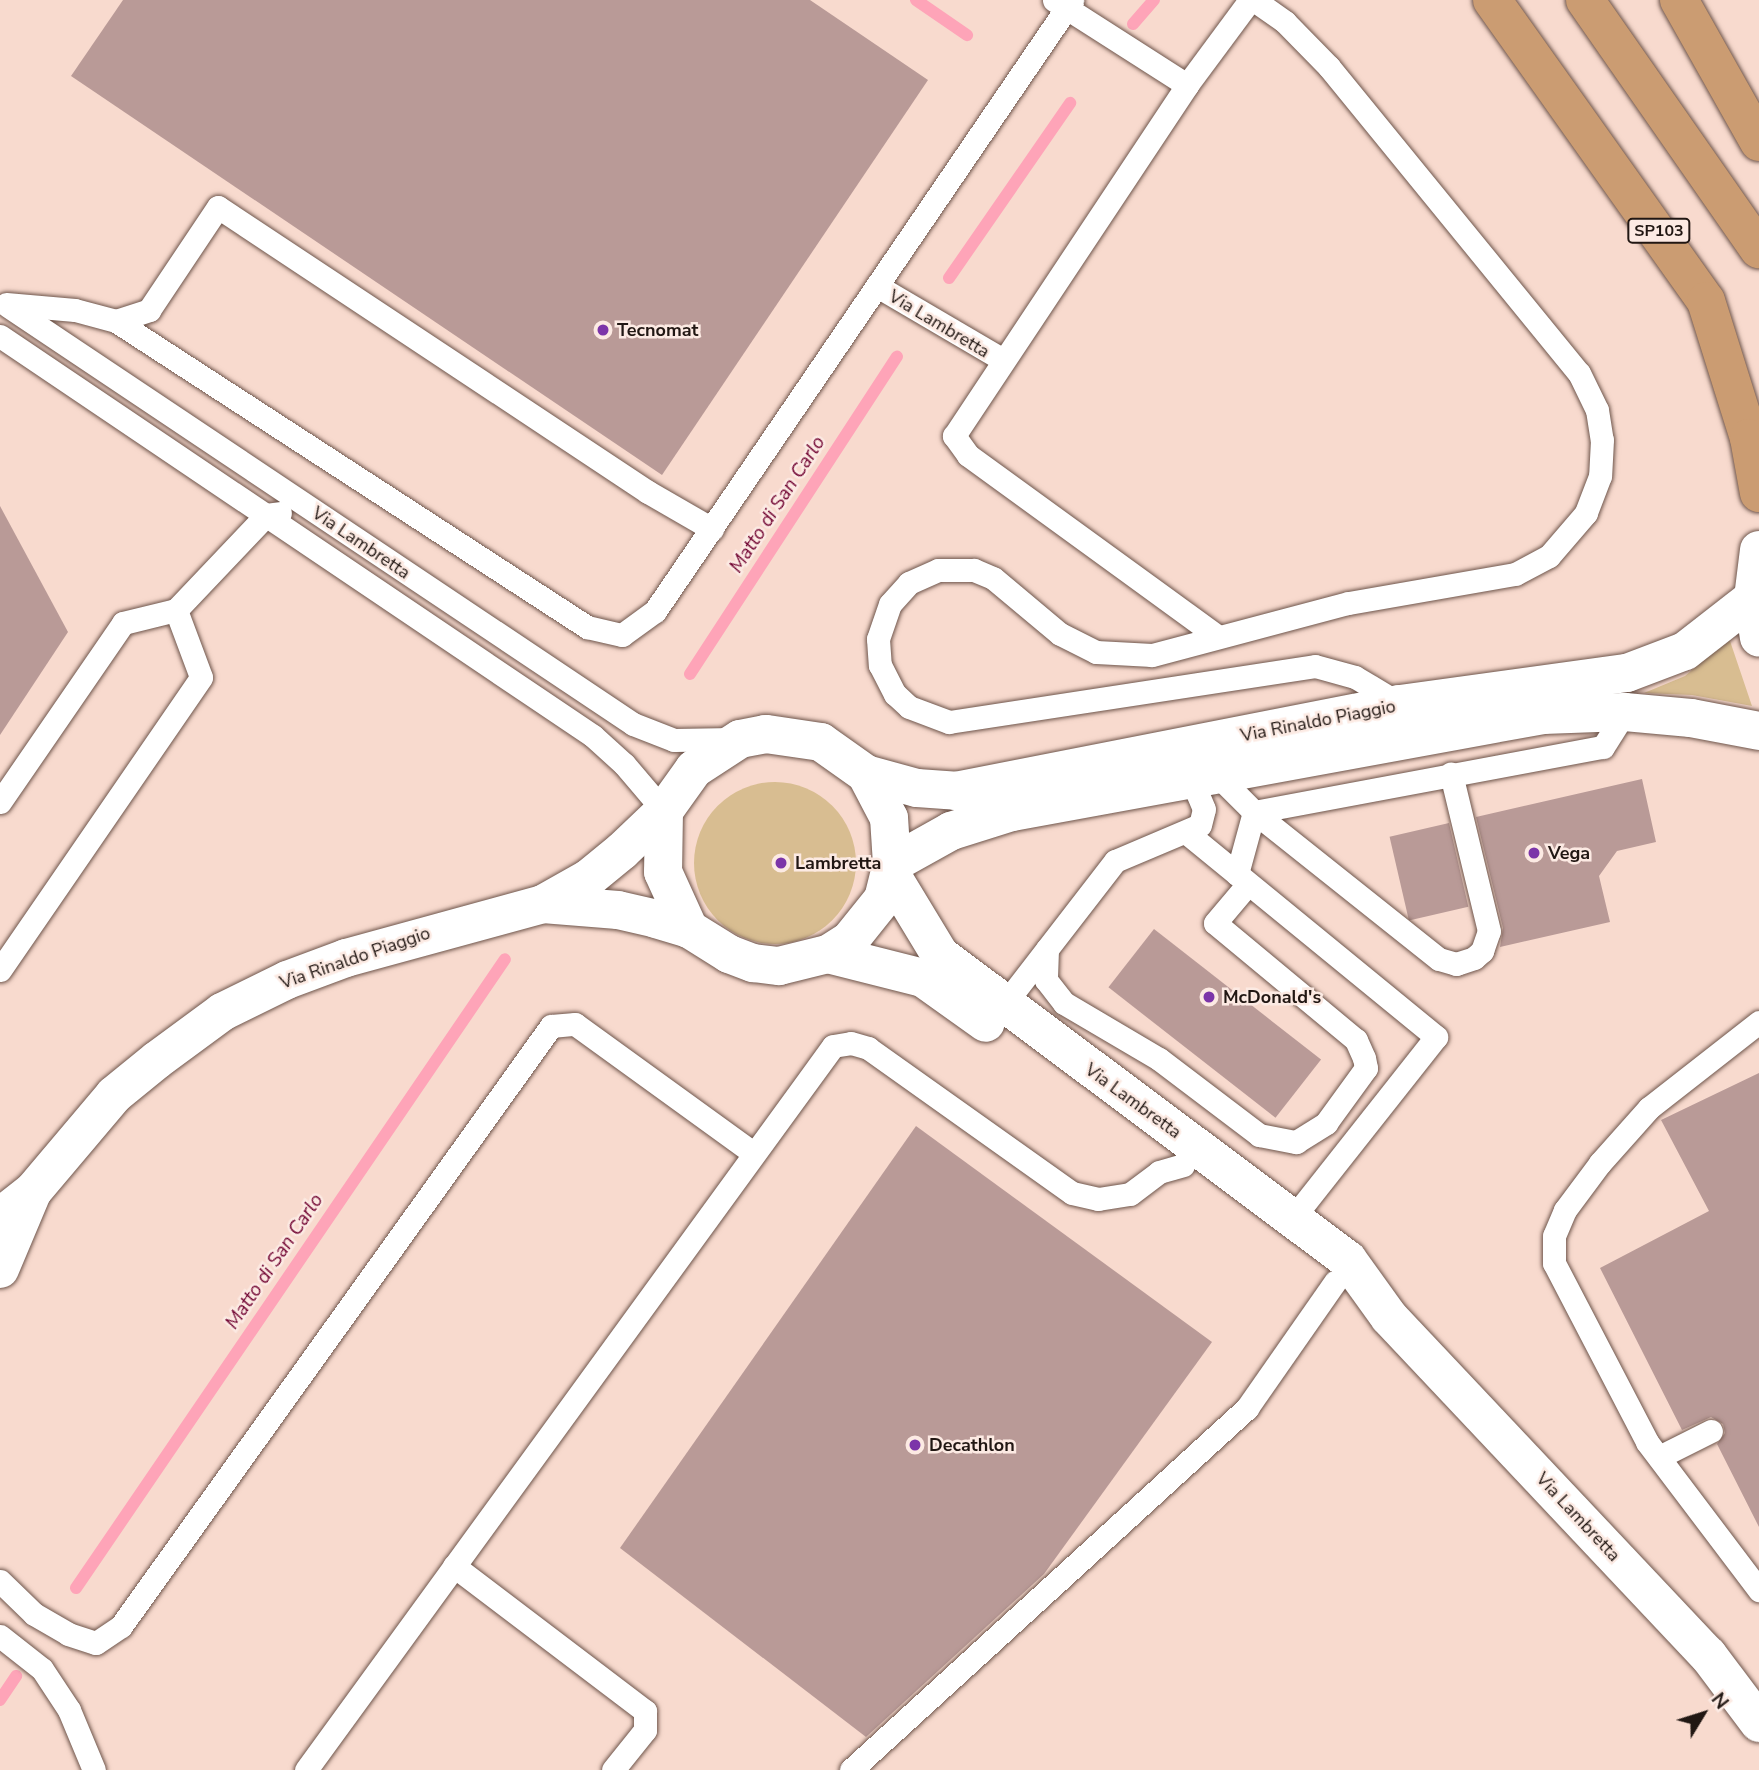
<!DOCTYPE html>
<style>
body{margin:0}
#map{position:relative;width:1759px;height:1770px;overflow:hidden;background:#f8dace;font-family:"Nunito Sans",sans-serif}
div>[style]{position:absolute}
.green>*{inset:0;background:#d8bd91}
.round{border-radius:50%}
.stream>*{height:12px;margin:-6px;padding:0 6px;transform-origin:6px;border-radius:6px;background:#fea4b8}
.building>*{inset:0;background:#b99a97;transform-origin:0 0}
.roads{filter:drop-shadow(0 0 2px #6e554b) drop-shadow(0 0 2px #6e554b)}
.service>*{height:23px;margin:-11.5px;padding:0 11.5px;transform-origin:11.5px;border-radius:11.5px;background:#fff}
.tertiary>*{height:38px;margin:-19px;padding:0 19px;transform-origin:19px;border-radius:19px;background:#fff}
.trunk>*{height:38px;margin:-19px;padding:0 19px;transform-origin:19px;border-radius:19px;background:#cb9c72}
.dots>*{width:19px;height:19px;translate:-50% -50%;box-sizing:border-box;border:4px solid #fceae3;border-radius:50%}
span{translate:-50% -50%;white-space:nowrap;text-align:center;line-height:1.15;-webkit-text-stroke:5px #fceae3;paint-order:stroke}
.shield-label span{padding:2px 5px;background:#fceae3;border:2px solid;border-radius:5px;-webkit-text-stroke-width:0}
.shield-label{font-size:16px;color:#211713;font-weight:700}
.street-label{font-size:18px;color:#211713}
.poi-label{font-size:18px;color:#211713;font-weight:700}
.left{translate:0 -50%;text-align:left}
.water-label{font-size:19px;color:#700331;font-style:italic}
.north{position:absolute;left:1668px;top:1679px;width:70px;height:70px;-webkit-text-stroke:5px #fceae3;paint-order:stroke;rotate:52deg;font-size:19px;font-weight:700;line-height:28px;text-align:center;color:#211713}
.north::after{content:'';display:block;margin:auto;width:24px;height:32px;background:#211713;clip-path:polygon(50% 0,100% 100%,50% 72%,0 100%)}
</style>
<div id="map">
<div class="green">
<i style="clip-path:polygon(1729px 638px,1752px 706px,1692px 695px,1644px 693px,1685px 676px)"></i>
<i class="round" style="left:694px;top:782px;width:162px;height:162px"></i>
</div>
<div class="stream">
<i style="left:916px;top:0;width:62px;rotate:34.5deg"></i>
<i style="left:1133px;top:24px;width:32px;rotate:-49deg"></i>
<i style="left:949px;top:278px;width:213px;rotate:-55.3deg"></i>
<i style="left:690px;top:674px;width:379px;rotate:-56.9deg"></i>
<i style="left:76px;top:1588px;width:761px;rotate:-55.7deg"></i>
<i style="left:0;top:1700px;width:29px;rotate:-56deg"></i>
</div>
<div class="building">
<i style="clip-path:polygon(123px 0,810px 0,928px 80px,662px 475px,71px 76px)"></i>
<i style="clip-path:polygon(0 506px,68px 632px,0 735px)"></i>
<i style="clip-path:polygon(1642px 779px,1656px 842px,1617px 851px,1599px 876px,1610px 922px,1500px 947px,1503px 928px,1476px 817px)"></i>
<i style="left:1449px;top:823px;width:86px;height:61px;rotate:77deg"></i>
<i style="left:1154px;top:929px;width:212px;height:74px;rotate:38deg"></i>
<i style="clip-path:polygon(1759px 1073px,1759px 1527px,1717px 1444px,1725px 1433px,1723px 1424px,1711px 1417px,1682px 1430px,1600px 1268px,1709px 1211px,1661px 1120px)"></i>
<i style="clip-path:polygon(916px 1126px,1212px 1342px,1044px 1574px,866px 1737px,620px 1548px)"></i>
</div>
<div class="roads">
<div class="service">
<i style="left:1054px;top:0;width:158px;rotate:32.6deg"></i>
<i style="left:1254px;top:0;width:38px;rotate:35deg"></i>
<i style="left:1285px;top:22px;width:63px;rotate:45.6deg"></i>
<i style="left:1329px;top:67px;width:395px;rotate:50.8deg"></i>
<i style="left:1579px;top:373px;width:41px;rotate:64.1deg"></i>
<i style="left:1597px;top:410px;width:30px;rotate:81deg"></i>
<i style="left:1602px;top:440px;width:36px;rotate:93deg"></i>
<i style="left:1600px;top:476px;width:40px;rotate:111deg"></i>
<i style="left:1586px;top:513px;width:57px;rotate:130.7deg"></i>
<i style="left:1549px;top:556px;width:38px;rotate:152deg"></i>
<i style="left:1515px;top:574px;width:169px;rotate:170.1deg"></i>
<i style="left:1348px;top:603px;width:203px;rotate:165.1deg"></i>
<i style="left:1152px;top:655px;width:56px;rotate:-176.9deg"></i>
<i style="left:1096px;top:652px;width:40px;rotate:-153.4deg"></i>
<i style="left:1060px;top:634px;width:87px;rotate:-140.1deg"></i>
<i style="left:993px;top:578px;width:21px;rotate:-157deg"></i>
<i style="left:974px;top:570px;width:36px;rotate:180deg"></i>
<i style="left:938px;top:570px;width:32px;rotate:156deg"></i>
<i style="left:909px;top:583px;width:28px;rotate:132deg"></i>
<i style="left:890px;top:604px;width:37px;rotate:109deg"></i>
<i style="left:878px;top:639px;width:26px;rotate:86deg"></i>
<i style="left:880px;top:665px;width:33px;rotate:63deg"></i>
<i style="left:895px;top:694px;width:19px;rotate:43deg"></i>
<i style="left:909px;top:707px;width:43px;rotate:20.6deg"></i>
<i style="left:949px;top:722px;width:370px;rotate:-8.7deg"></i>
<i style="left:1315px;top:666px;width:41px;rotate:15.4deg"></i>
<i style="left:1355px;top:677px;width:52px;rotate:31deg"></i>
<i style="left:877px;top:286px;width:146px;rotate:30.4deg"></i>
<i style="left:6px;top:304px;width:69px;rotate:5deg"></i>
<i style="left:75px;top:310px;width:42px;rotate:15deg"></i>
<i style="left:116px;top:321px;width:562px;rotate:33.01deg"></i>
<i style="left:587px;top:627px;width:36px;rotate:13deg"></i>
<i style="left:622px;top:635px;width:41px;rotate:-36deg"></i>
<i style="left:655px;top:611px;width:740px;rotate:-55.69deg"></i>
<i style="left:8px;top:306px;width:752px;rotate:33.77deg"></i>
<i style="left:633px;top:724px;width:44px;rotate:21.3deg"></i>
<i style="left:674px;top:740px;width:59px;rotate:-1deg"></i>
<i style="left:116px;top:321px;width:35px;rotate:-18deg"></i>
<i style="left:149px;top:310px;width:124px;rotate:-56.2deg"></i>
<i style="left:218px;top:207px;width:516px;rotate:33.54deg"></i>
<i style="left:648px;top:492px;width:74px;rotate:30deg"></i>
<i style="left:0;top:336px;width:715px;rotate:34deg"></i>
<i style="left:593px;top:736px;width:42px;rotate:42.1deg"></i>
<i style="left:624px;top:764px;width:62px;rotate:49.6deg"></i>
<i style="left:1217px;top:636px;width:308px;rotate:-144deg"></i>
<i style="left:968px;top:455px;width:24px;rotate:-126deg"></i>
<i style="left:954px;top:436px;width:421px;rotate:-56.4deg"></i>
<i style="left:1187px;top:85px;width:106px;rotate:-53.5deg"></i>
<i style="left:1216px;top:774px;width:54px;rotate:45deg"></i>
<i style="left:1254px;top:812px;width:355px;rotate:-10.6deg"></i>
<i style="left:1603px;top:747px;width:41px;rotate:-57.8deg"></i>
<i style="left:0;top:802px;width:217px;rotate:-55.5deg"></i>
<i style="left:123px;top:623px;width:55px;rotate:-13.8deg"></i>
<i style="left:176px;top:610px;width:131px;rotate:-46.5deg"></i>
<i style="left:266px;top:515px;width:14px;rotate:-8deg"></i>
<i style="left:1187px;top:833px;width:322px;rotate:39.3deg"></i>
<i style="left:1436px;top:1037px;width:229px;rotate:128.3deg"></i>
<i style="left:1237px;top:874px;width:64px;rotate:-74.7deg"></i>
<i style="left:1254px;top:812px;width:236px;rotate:38.5deg"></i>
<i style="left:1439px;top:959px;width:18px;rotate:16deg"></i>
<i style="left:1456px;top:964px;width:19px;rotate:-18deg"></i>
<i style="left:1474px;top:958px;width:11px;rotate:-41deg"></i>
<i style="left:1482px;top:951px;width:21px;rotate:-71deg"></i>
<i style="left:1489px;top:931px;width:162px;rotate:-103.6deg"></i>
<i style="left:1047px;top:949px;width:31px;rotate:92deg"></i>
<i style="left:1046px;top:980px;width:29px;rotate:52deg"></i>
<i style="left:1064px;top:1003px;width:110px;rotate:30.5deg"></i>
<i style="left:1159px;top:1059px;width:126px;rotate:37.2deg"></i>
<i style="left:1259px;top:1135px;width:38px;rotate:11deg"></i>
<i style="left:1296px;top:1142px;width:36px;rotate:-32deg"></i>
<i style="left:1326px;top:1123px;width:68px;rotate:-54deg"></i>
<i style="left:1366px;top:1068px;width:10px;rotate:-101deg"></i>
<i style="left:1364px;top:1058px;width:20px;rotate:-114deg"></i>
<i style="left:1356px;top:1040px;width:183px;rotate:-140.3deg"></i>
<i style="left:1215px;top:923px;width:51px;rotate:-49.8deg"></i>
<i style="left:0;top:970px;width:355px;rotate:-55.5deg"></i>
<i style="left:201px;top:677px;width:72px;rotate:-110.5deg"></i>
<i style="left:1006px;top:1008px;width:17px;rotate:-65deg"></i>
<i style="left:1013px;top:993px;width:167px;rotate:-52.3deg"></i>
<i style="left:1115px;top:861px;width:92px;rotate:-23deg"></i>
<i style="left:1200px;top:825px;width:16px;rotate:-76deg"></i>
<i style="left:1204px;top:809px;width:34px;rotate:-113deg"></i>
<i style="left:1759px;top:1022px;width:140px;rotate:142deg"></i>
<i style="left:1649px;top:1108px;width:74px;rotate:131.7deg"></i>
<i style="left:1600px;top:1163px;width:59px;rotate:126.7deg"></i>
<i style="left:1565px;top:1210px;width:28px;rotate:113deg"></i>
<i style="left:1554px;top:1236px;width:27px;rotate:90deg"></i>
<i style="left:1554px;top:1263px;width:202px;rotate:62.5deg"></i>
<i style="left:1647px;top:1442px;width:186px;rotate:52.9deg"></i>
<i style="left:1659px;top:1457px;width:58px;rotate:-26.6deg"></i>
<i style="left:454px;top:1566px;width:240px;rotate:37.2deg"></i>
<i style="left:645px;top:1711px;width:19px;rotate:90deg"></i>
<i style="left:645px;top:1730px;width:51px;rotate:128.7deg"></i>
<i style="left:0;top:1581px;width:47px;rotate:44.1deg"></i>
<i style="left:34px;top:1614px;width:39px;rotate:30deg"></i>
<i style="left:68px;top:1634px;width:29px;rotate:18deg"></i>
<i style="left:96px;top:1643px;width:30px;rotate:-34deg"></i>
<i style="left:121px;top:1626px;width:738px;rotate:-54.37deg"></i>
<i style="left:551px;top:1026px;width:24px;rotate:-5deg"></i>
<i style="left:575px;top:1024px;width:220px;rotate:35.9deg"></i>
<i style="left:0;top:1636px;width:53px;rotate:38.2deg"></i>
<i style="left:42px;top:1669px;width:49px;rotate:56.6deg"></i>
<i style="left:69px;top:1710px;width:65px;rotate:67.4deg"></i>
<i style="left:306px;top:1770px;width:895px;rotate:-53.95deg"></i>
<i style="left:833px;top:1046px;width:18px;rotate:-9deg"></i>
<i style="left:851px;top:1043px;width:18px;rotate:16deg"></i>
<i style="left:868px;top:1048px;width:250px;rotate:35.4deg"></i>
<i style="left:1072px;top:1193px;width:27px;rotate:13deg"></i>
<i style="left:1098px;top:1199px;width:32px;rotate:-9deg"></i>
<i style="left:1130px;top:1194px;width:36px;rotate:-37deg"></i>
<i style="left:1159px;top:1172px;width:25px;rotate:-16deg"></i>
<i style="left:851px;top:1770px;width:537px;rotate:-42.43deg"></i>
<i style="left:1247px;top:1408px;width:154px;rotate:-55.1deg"></i>
</div>
<div class="tertiary">
<i style="left:1759px;top:550px;width:48px;rotate:97.1deg"></i>
<i style="left:1753px;top:598px;width:40px;rotate:81.5deg"></i>
<i style="left:866px;top:774px;width:53px;rotate:15.4deg"></i>
<i style="left:917px;top:788px;width:39px;rotate:4deg"></i>
<i style="left:956px;top:791px;width:452px;rotate:-11.1deg"></i>
<i style="left:1400px;top:704px;width:229px;rotate:-7.8deg"></i>
<i style="left:1627px;top:673px;width:62px;rotate:-20.8deg"></i>
<i style="left:1685px;top:651px;width:86px;rotate:-37.9deg"></i>
<i style="left:664px;top:811px;width:61px;rotate:90.9deg"></i>
<i style="left:663px;top:872px;width:63px;rotate:65.5deg"></i>
<i style="left:892px;top:864px;width:68px;rotate:-29.2deg"></i>
<i style="left:951px;top:831px;width:64px;rotate:-17.3deg"></i>
<i style="left:1012px;top:812px;width:540px;rotate:-10.35deg"></i>
<i style="left:1543px;top:715px;width:82px;rotate:-2.1deg"></i>
<i style="left:1625px;top:712px;width:66px;rotate:5.2deg"></i>
<i style="left:1691px;top:718px;width:69px;rotate:10.8deg"></i>
<i style="left:891px;top:874px;width:95px;rotate:58.8deg"></i>
<i style="left:940px;top:955px;width:509px;rotate:36.78deg"></i>
<i style="left:1348px;top:1260px;width:70px;rotate:54.3deg"></i>
<i style="left:1389px;top:1317px;width:465px;rotate:46.7deg"></i>
<i style="left:1708px;top:1655px;width:85px;rotate:53.1deg"></i>
<i style="left:828px;top:954px;width:98px;rotate:14.2deg"></i>
<i style="left:923px;top:978px;width:77px;rotate:35.5deg"></i>
<i style="left:0;top:1217px;width:42px;rotate:-38.2deg"></i>
<i style="left:33px;top:1191px;width:126px;rotate:-49.8deg"></i>
<i style="left:114px;top:1095px;width:55px;rotate:-39.1deg"></i>
<i style="left:157px;top:1060px;width:81px;rotate:-36.4deg"></i>
<i style="left:222px;top:1012px;width:72px;rotate:-26.2deg"></i>
<i style="left:287px;top:980px;width:63px;rotate:-20.4deg"></i>
<i style="left:346px;top:958px;width:204px;rotate:-15.3deg"></i>
<i style="left:543px;top:904px;width:75px;rotate:4.6deg"></i>
<i style="left:618px;top:910px;width:39px;rotate:13deg"></i>
<i style="left:656px;top:919px;width:34px;rotate:17deg"></i>
<i style="left:689px;top:929px;width:47px;rotate:32deg"></i>
<i style="left:729px;top:954px;width:26px;rotate:21deg"></i>
<i style="left:753px;top:963px;width:26px;rotate:7deg"></i>
<i style="left:779px;top:966px;width:50px;rotate:-13.8deg"></i>
<i style="left:828px;top:954px;width:26px;rotate:-32deg"></i>
<i style="left:850px;top:940px;width:53px;rotate:-51.2deg"></i>
<i style="left:883px;top:899px;width:36px;rotate:-76deg"></i>
<i style="left:892px;top:864px;width:46px;rotate:-93.7deg"></i>
<i style="left:889px;top:818px;width:50px;rotate:-117.6deg"></i>
<i style="left:866px;top:774px;width:55px;rotate:-144.6deg"></i>
<i style="left:821px;top:742px;width:56px;rotate:-171.7deg"></i>
<i style="left:766px;top:734px;width:26px;rotate:169deg"></i>
<i style="left:740px;top:739px;width:55px;rotate:146.9deg"></i>
<i style="left:694px;top:769px;width:52px;rotate:125.5deg"></i>
<i style="left:664px;top:811px;width:58px;rotate:136.4deg"></i>
<i style="left:622px;top:851px;width:43px;rotate:140.7deg"></i>
<i style="left:589px;top:878px;width:53px;rotate:150.5deg"></i>
<i style="left:0;top:1269px;width:82px;rotate:-67.2deg"></i>
</div>
<div class="trunk">
<i style="left:1492px;top:0;width:369px;rotate:54.6deg"></i>
<i style="left:1706px;top:301px;width:144px;rotate:72.6deg"></i>
<i style="left:1749px;top:438px;width:56px;rotate:79.7deg"></i>
<i style="left:1585px;top:0;width:304px;rotate:55.1deg"></i>
<i style="left:1679px;top:0;width:163px;rotate:60.6deg"></i>
</div>
</div>
<div class="dots">
<i style="left:603px;top:330px;background:#7c35a9"></i>
<i style="left:1534px;top:853px;background:#7c35a9"></i>
<i style="left:781px;top:863px;background:#7c35a9"></i>
<i style="left:1209px;top:997px;background:#7c35a9"></i>
<i style="left:915px;top:1445px;background:#7c35a9"></i>
</div>
<div class="shield-label">
<span style="left:1659px;top:231px">SP103</span>
</div>
<div class="street-label">
<span style="left:939px;top:324px;rotate:31deg">Via Lambretta</span>
<span style="left:361px;top:543px;rotate:34deg">Via Lambretta</span>
<span style="left:1318px;top:721px;rotate:-11deg">Via Rinaldo Piaggio</span>
<span style="left:355px;top:958px;rotate:-19deg">Via Rinaldo Piaggio</span>
<span style="left:1133px;top:1101px;rotate:36deg">Via Lambretta</span>
<span style="left:1578px;top:1517px;rotate:47deg">Via Lambretta</span>
</div>
<div class="poi-label">
<span class="left" style="left:617px;top:330px">Tecnomat</span>
<span class="left" style="left:1548px;top:853px">Vega</span>
<span class="left" style="left:795px;top:863px">Lambretta</span>
<span class="left" style="left:1223px;top:997px">McDonald's</span>
<span class="left" style="left:929px;top:1445px">Decathlon</span>
</div>
<div class="water-label">
<span style="left:778px;top:505px;rotate:-57deg">Matto di San Carlo</span>
<span style="left:275px;top:1262px;rotate:-56deg">Matto di San Carlo</span>
</div>
<div class="north">N</div>
</div>
